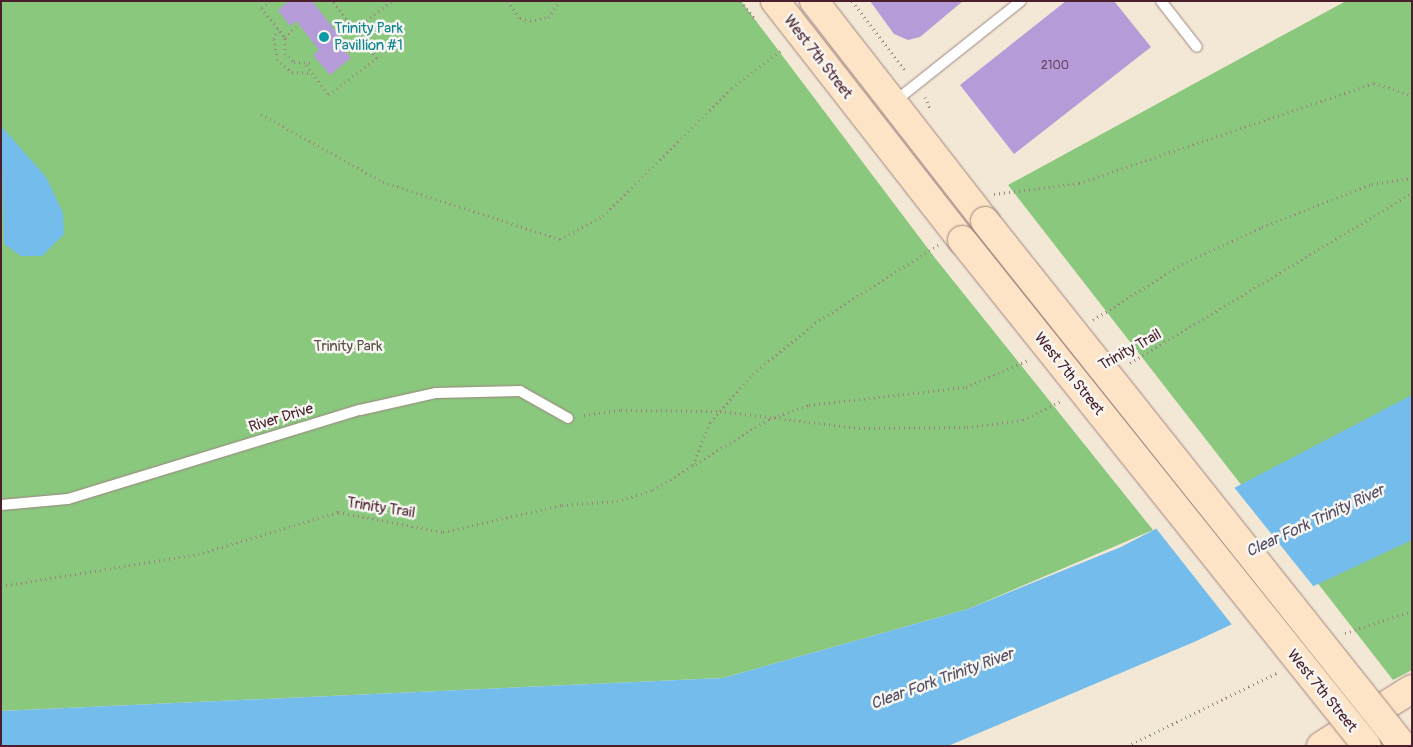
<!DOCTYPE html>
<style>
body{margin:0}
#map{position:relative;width:1413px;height:747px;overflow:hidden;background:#f3e8d5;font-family:Pangolin,sans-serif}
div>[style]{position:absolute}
.green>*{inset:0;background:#8ac87e}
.water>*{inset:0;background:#74bcec}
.pier>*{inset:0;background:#f3e8d5}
.building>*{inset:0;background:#b59cd8}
.path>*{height:3px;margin-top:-1.5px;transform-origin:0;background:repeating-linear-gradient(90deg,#9e8480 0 1px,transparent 0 5px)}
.roads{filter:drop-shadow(0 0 1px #9e8480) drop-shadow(0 0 1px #9e8480)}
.service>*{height:10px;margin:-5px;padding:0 5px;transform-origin:5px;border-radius:5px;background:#fff}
.secondary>*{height:28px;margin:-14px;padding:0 14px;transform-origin:14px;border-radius:14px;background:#fee4c6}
.bridges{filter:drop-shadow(0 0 1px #9e8480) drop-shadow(0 0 1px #9e8480)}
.secondary-bridge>*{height:28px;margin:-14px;padding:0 14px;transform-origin:14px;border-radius:14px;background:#fee4c6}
.dots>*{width:14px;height:14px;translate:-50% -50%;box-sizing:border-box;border:2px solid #f6f6f2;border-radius:50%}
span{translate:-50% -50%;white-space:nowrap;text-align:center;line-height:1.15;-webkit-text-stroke:5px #f6f6f2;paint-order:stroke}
.number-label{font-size:12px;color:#653e56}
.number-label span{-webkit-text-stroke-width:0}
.culture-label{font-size:15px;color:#0d838f}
.left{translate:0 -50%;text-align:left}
.street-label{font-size:15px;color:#4a1f2b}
.park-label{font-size:15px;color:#5d5244}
.water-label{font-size:16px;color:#574e65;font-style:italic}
.frame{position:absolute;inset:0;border:2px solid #4a1f2b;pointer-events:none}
</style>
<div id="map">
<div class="green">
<i style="clip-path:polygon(1px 1px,741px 1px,935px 258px,1153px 530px,968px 609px,723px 678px,1px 711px)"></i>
<i style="clip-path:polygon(1346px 1px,1412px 1px,1412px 670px,1393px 680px,1008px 185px)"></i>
</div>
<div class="water">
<i style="clip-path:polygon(1px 126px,46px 177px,63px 213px,64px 234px,42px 256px,21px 256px,4px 244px)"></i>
<i style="clip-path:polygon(1412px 395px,1412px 540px,1194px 642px,948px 746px,1px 746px,1px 711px,723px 678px,968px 609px,1121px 547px)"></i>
</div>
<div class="pier">
<i style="clip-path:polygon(1233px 486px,1314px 587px,1233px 626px,1155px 527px)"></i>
</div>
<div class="building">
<i style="clip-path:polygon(289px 1px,312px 1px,349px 48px,345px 51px,351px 58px,330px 75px,313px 55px,319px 50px,296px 21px,290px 26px,278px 10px)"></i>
<i style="clip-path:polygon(870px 1px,963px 1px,920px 37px,908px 40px,894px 34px)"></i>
<i style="clip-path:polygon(1066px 1px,1114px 1px,1151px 47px,1014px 154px,960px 85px)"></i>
</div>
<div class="path">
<i style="left:270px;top:1px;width:11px;rotate:142deg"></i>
<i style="left:261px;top:8px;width:38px;rotate:51deg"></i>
<i style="left:507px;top:1px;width:21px;rotate:53deg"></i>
<i style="left:520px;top:18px;width:10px;rotate:17deg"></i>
<i style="left:530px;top:21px;width:18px;rotate:-13deg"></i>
<i style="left:548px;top:17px;width:20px;rotate:-53deg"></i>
<i style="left:740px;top:1px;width:23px;rotate:50deg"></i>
<i style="left:852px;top:1px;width:89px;rotate:52.7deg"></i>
<i style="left:296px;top:26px;width:16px;rotate:133deg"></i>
<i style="left:285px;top:38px;width:15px;rotate:90deg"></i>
<i style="left:285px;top:53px;width:13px;rotate:45deg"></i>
<i style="left:294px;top:62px;width:19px;rotate:3deg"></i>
<i style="left:278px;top:29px;width:11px;rotate:112deg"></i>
<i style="left:274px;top:39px;width:20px;rotate:81deg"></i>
<i style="left:277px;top:59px;width:20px;rotate:41deg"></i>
<i style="left:292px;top:72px;width:20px;rotate:3deg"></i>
<i style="left:355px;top:30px;width:47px;rotate:-38.1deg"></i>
<i style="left:306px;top:65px;width:38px;rotate:53deg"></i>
<i style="left:329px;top:95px;width:61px;rotate:-37.6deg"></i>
<i style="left:377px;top:58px;width:72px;rotate:-127.7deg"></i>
<i style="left:925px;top:97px;width:13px;rotate:67deg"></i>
<i style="left:261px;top:114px;width:140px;rotate:29.1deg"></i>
<i style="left:383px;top:182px;width:186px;rotate:17.9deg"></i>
<i style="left:560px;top:239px;width:49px;rotate:-28.1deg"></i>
<i style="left:603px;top:216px;width:182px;rotate:-44.8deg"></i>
<i style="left:732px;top:88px;width:63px;rotate:-37.2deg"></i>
<i style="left:994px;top:194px;width:86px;rotate:-7.4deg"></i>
<i style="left:1079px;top:183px;width:311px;rotate:-18.7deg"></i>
<i style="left:1374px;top:83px;width:40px;rotate:18deg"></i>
<i style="left:1093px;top:320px;width:105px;rotate:-32.2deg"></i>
<i style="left:1182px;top:264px;width:88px;rotate:-24.8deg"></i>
<i style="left:1262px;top:227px;width:118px;rotate:-21.4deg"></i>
<i style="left:1372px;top:184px;width:40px;rotate:-8.5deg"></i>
<i style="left:1130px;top:363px;width:329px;rotate:-31.1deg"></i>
<i style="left:584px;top:415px;width:37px;rotate:-8deg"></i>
<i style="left:621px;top:410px;width:99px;rotate:0.6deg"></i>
<i style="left:720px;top:411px;width:140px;rotate:7deg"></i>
<i style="left:859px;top:428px;width:108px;rotate:-0.5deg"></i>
<i style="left:967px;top:427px;width:56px;rotate:-7.1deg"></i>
<i style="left:1023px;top:420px;width:42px;rotate:-26.6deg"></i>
<i style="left:693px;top:465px;width:46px;rotate:-68.4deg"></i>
<i style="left:710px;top:422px;width:64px;rotate:-48.1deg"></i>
<i style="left:753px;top:374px;width:80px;rotate:-39.4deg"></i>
<i style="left:815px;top:323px;width:146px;rotate:-32.4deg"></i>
<i style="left:1px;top:586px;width:200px;rotate:-9.2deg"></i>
<i style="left:198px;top:554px;width:146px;rotate:-16.7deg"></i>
<i style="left:338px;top:512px;width:107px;rotate:10.8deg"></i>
<i style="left:443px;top:532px;width:122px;rotate:-12.8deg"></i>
<i style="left:562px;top:505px;width:55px;rotate:-4.2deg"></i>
<i style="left:617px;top:501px;width:38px;rotate:-17deg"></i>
<i style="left:653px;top:490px;width:136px;rotate:-31.5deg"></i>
<i style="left:769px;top:419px;width:42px;rotate:-19.3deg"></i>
<i style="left:809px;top:405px;width:158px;rotate:-6.5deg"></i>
<i style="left:966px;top:387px;width:68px;rotate:-23.5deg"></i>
<i style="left:1345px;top:633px;width:71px;rotate:-18.2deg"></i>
<i style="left:1127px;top:746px;width:167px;rotate:-26deg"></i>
</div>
<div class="roads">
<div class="service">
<i style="left:1161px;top:1px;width:58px;rotate:52deg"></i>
<i style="left:894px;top:102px;width:162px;rotate:-38.5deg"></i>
<i style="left:1px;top:505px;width:67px;rotate:-5.1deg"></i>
<i style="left:68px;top:499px;width:305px;rotate:-17deg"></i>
<i style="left:360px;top:410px;width:78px;rotate:-12.6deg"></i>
<i style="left:436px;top:393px;width:84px;rotate:-1.4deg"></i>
<i style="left:520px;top:391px;width:55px;rotate:29.4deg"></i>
</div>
<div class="secondary">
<i style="left:775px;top:1px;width:303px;rotate:52deg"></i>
<i style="left:814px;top:1px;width:279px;rotate:52.1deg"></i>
<i style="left:1321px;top:746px;width:107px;rotate:-32.1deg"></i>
</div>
</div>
<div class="bridges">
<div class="secondary-bridge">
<i style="left:985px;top:221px;width:671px;rotate:51.47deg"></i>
<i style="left:962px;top:240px;width:648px;rotate:51.33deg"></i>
</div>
</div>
<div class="dots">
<i style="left:324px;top:37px;background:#0f9aa8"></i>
</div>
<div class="number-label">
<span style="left:1055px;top:66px">2100</span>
</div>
<div class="culture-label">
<span class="left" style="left:334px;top:37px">Trinity Park<br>Pavillion #1</span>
</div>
<div class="street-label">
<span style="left:818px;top:57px;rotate:52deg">West 7th Street</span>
<span style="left:1130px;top:350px;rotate:-29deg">Trinity Trail</span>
<span style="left:1069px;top:374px;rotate:51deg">West 7th Street</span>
<span style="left:281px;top:418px;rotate:-17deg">River Drive</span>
<span style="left:381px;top:508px;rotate:9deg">Trinity Trail</span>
<span style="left:1322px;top:691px;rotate:51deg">West 7th Street</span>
</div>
<div class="park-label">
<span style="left:348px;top:347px">Trinity Park</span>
</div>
<div class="water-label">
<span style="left:1315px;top:521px;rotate:-25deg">Clear Fork Trinity River</span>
<span style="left:942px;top:679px;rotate:-20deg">Clear Fork Trinity River</span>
</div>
<div class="frame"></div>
</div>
